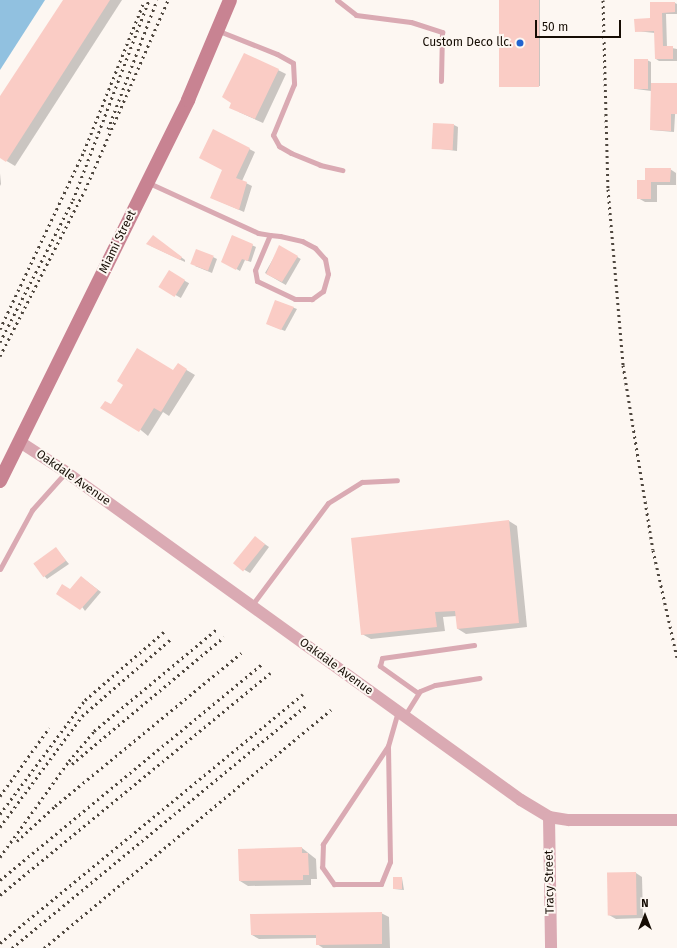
<!DOCTYPE html>
<style>
body{margin:0}
#map{position:relative;width:677px;height:948px;overflow:hidden;background:#fdf7f2;font-family:"Fira Sans",sans-serif}
div>[style]{position:absolute}
.water>*{inset:0;background:#91c1e0}
.shadow>*{inset:0;background:#0003;transform-origin:0 0}
.building>*{inset:0;background:#faccc5;transform-origin:0 0}
.service>*{height:5px;margin:-2.5px;padding:0 2.5px;transform-origin:2.5px;border-radius:2.5px;background:#daaab3}
.tertiary>*{height:12px;margin:-6px;padding:0 6px;transform-origin:6px;border-radius:6px;background:#daaab3}
.secondary>*{height:14px;margin:-7px;padding:0 7px;transform-origin:7px;border-radius:7px;background:#c88392}
.rail>*{height:3px;margin-top:-1.5px;transform-origin:0;background:repeating-linear-gradient(90deg,#4f473f 0 2px,transparent 0 6px)}
.dots>*{width:11px;height:11px;translate:-50% -50%;box-sizing:border-box;border:2px solid #fdf7f2;border-radius:50%}
span{translate:-50% -50%;white-space:nowrap;text-align:center;line-height:1.15;-webkit-text-stroke:4px #fdf7f2;paint-order:stroke}
.poi-label{font-size:12px;color:#160d04}
.right{translate:-100% -50%;text-align:right}
.street-label{font-size:12px;color:#160d04}
.north{position:absolute;left:625px;top:896px;width:40px;height:40px;-webkit-text-stroke:3px #fdf7f2;paint-order:stroke;rotate:0deg;font-size:11px;font-weight:700;line-height:16px;text-align:center;color:#160d04}
.north::after{content:'';display:block;margin:auto;width:14px;height:18px;background:#160d04;clip-path:polygon(50% 0,100% 100%,50% 72%,0 100%)}
.scale{position:absolute;left:535px;top:20px;width:86px;height:18px;box-sizing:border-box;border:2px solid #160d04;border-top:0;padding-left:5px;font-size:12px;line-height:14px;white-space:nowrap;color:#160d04;-webkit-text-stroke:3px #fdf7f2;paint-order:stroke}
</style>
<div id="map">
<div class="water">
<i style="clip-path:polygon(0 0,45px 0,0 70px)"></i>
</div>
<div class="shadow">
<i style="clip-path:polygon(64px 0,122px 0,15px 166px,0 157px,0 98px)"></i>
<i style="left:500px;top:0;width:40px;height:86px"></i>
<i style="clip-path:polygon(675px 3px,677px 4px,677px 14px,666px 14px,667px 47px,677px 49px,677px 61px,659px 61px,656px 59px,655px 33px,636px 31px)"></i>
<i style="clip-path:polygon(647px 60px,651px 62px,651px 84px,677px 84px,674px 132px,651px 130px,651px 91px,636px 89px)"></i>
<i style="clip-path:polygon(278px 70px,286px 74px,263px 123px,239px 112px)"></i>
<i style="clip-path:polygon(454px 125px,458px 127px,457px 151px,433px 148px)"></i>
<i style="clip-path:polygon(213px 130px,255px 152px,242px 181px,252px 186px,244px 212px,212px 198px,224px 170px)"></i>
<i style="clip-path:polygon(670px 169px,676px 173px,676px 185px,657px 185px,657px 202px,645px 202px,638px 198px,646px 181px)"></i>
<i style="clip-path:polygon(0 173px,1px 184px,0 186px)"></i>
<i style="clip-path:polygon(232px 236px,256px 247px,251px 262px,245px 260px,240px 271px,223px 261px)"></i>
<i style="clip-path:polygon(157px 239px,185px 260px,185px 262px,151px 246px)"></i>
<i style="left:280px;top:247px;width:24px;height:30px;rotate:30deg"></i>
<i style="clip-path:polygon(213px 257px,217px 259px,212px 273px,195px 266px)"></i>
<i style="left:169px;top:272px;width:23px;height:17px;rotate:29deg"></i>
<i style="clip-path:polygon(276px 301px,297px 309px,285px 331px,270px 325px)"></i>
<i style="clip-path:polygon(178px 365px,195px 375px,169px 416px,163px 412px,148px 436px,112px 406px,124px 385px,174px 371px)"></i>
<i style="clip-path:polygon(509px 521px,517px 526px,527px 627px,466px 634px,458px 629px,457px 616px,443px 617px,445px 631px,371px 639px,362px 634px)"></i>
<i style="clip-path:polygon(259px 540px,269px 547px,250px 573px,236px 565px)"></i>
<i style="clip-path:polygon(56px 549px,69px 564px,47px 579px,34px 564px)"></i>
<i style="clip-path:polygon(85px 580px,101px 592px,85px 611px,71px 591px)"></i>
<i style="clip-path:polygon(302px 848px,316px 859px,317px 879px,311px 879px,311px 885px,248px 886px,240px 881px)"></i>
<i style="clip-path:polygon(636px 873px,642px 877px,643px 918px,616px 919px,609px 915px,608px 874px)"></i>
<i style="clip-path:polygon(402px 878px,404px 890px,394px 889px)"></i>
<i style="clip-path:polygon(381px 913px,389px 917px,390px 948px,323px 948px,317px 944px,317px 938px,259px 939px,252px 935px)"></i>
</div>
<div class="building">
<i style="clip-path:polygon(63px 0,110px 0,6px 162px,0 158px,0 96px)"></i>
<i style="left:499px;top:0;width:40px;height:87px"></i>
<i style="clip-path:polygon(650px 2px,675px 2px,675px 12px,662px 13px,663px 46px,673px 46px,673px 59px,655px 59px,654px 31px,635px 32px,634px 19px,650px 18px)"></i>
<i style="clip-path:polygon(244px 53px,279px 69px,255px 119px,229px 108px,231px 103px,222px 97px)"></i>
<i style="left:634px;top:59px;width:14px;height:30px"></i>
<i style="clip-path:polygon(651px 83px,677px 83px,677px 114px,671px 114px,671px 131px,650px 130px)"></i>
<i style="left:433px;top:123px;width:21px;height:26px;rotate:3deg"></i>
<i style="clip-path:polygon(213px 129px,250px 148px,236px 178px,247px 182px,239px 210px,210px 198px,222px 170px,199px 158px)"></i>
<i style="clip-path:polygon(645px 168px,671px 168px,670px 182px,651px 182px,651px 199px,637px 199px,637px 180px,645px 180px)"></i>
<i style="clip-path:polygon(153px 235px,182px 257px,180px 260px,146px 244px)"></i>
<i style="clip-path:polygon(232px 235px,253px 244px,248px 261px,242px 259px,236px 270px,221px 262px)"></i>
<i style="clip-path:polygon(279px 245px,298px 256px,282px 282px,266px 274px)"></i>
<i style="left:196px;top:249px;width:19px;height:16px;rotate:21deg"></i>
<i style="left:169px;top:270px;width:19px;height:20px;rotate:32deg"></i>
<i style="clip-path:polygon(275px 300px,294px 307px,281px 330px,266px 324px)"></i>
<i style="clip-path:polygon(137px 348px,173px 370px,178px 363px,187px 369px,161px 412px,154px 408px,139px 432px,100px 408px,105px 401px,111px 404px,123px 385px,117px 381px)"></i>
<i style="clip-path:polygon(509px 520px,519px 623px,457px 629px,455px 611px,435px 612px,437px 627px,361px 635px,351px 538px)"></i>
<i style="left:255px;top:536px;width:13px;height:35px;rotate:39deg"></i>
<i style="left:56px;top:547px;width:17px;height:28px;rotate:54deg"></i>
<i style="clip-path:polygon(81px 576px,98px 590px,80px 610px,56px 594px,62px 584px,70px 589px)"></i>
<i style="clip-path:polygon(302px 847px,302px 853px,308px 853px,309px 875px,303px 875px,303px 880px,239px 881px,238px 849px)"></i>
<i style="left:636px;top:872px;width:43px;height:29px;rotate:89deg"></i>
<i style="left:393px;top:877px;width:9px;height:12px"></i>
<i style="clip-path:polygon(382px 912px,382px 944px,316px 945px,316px 935px,251px 935px,250px 914px)"></i>
</div>
<div class="service">
<i style="left:337px;top:0;width:24px;rotate:38deg"></i>
<i style="left:356px;top:15px;width:55px;rotate:7.3deg"></i>
<i style="left:411px;top:22px;width:33px;rotate:18deg"></i>
<i style="left:442px;top:32px;width:49px;rotate:91.2deg"></i>
<i style="left:219px;top:31px;width:62px;rotate:21.6deg"></i>
<i style="left:277px;top:54px;width:18px;rotate:29deg"></i>
<i style="left:293px;top:63px;width:21px;rotate:87deg"></i>
<i style="left:294px;top:84px;width:55px;rotate:112.4deg"></i>
<i style="left:273px;top:135px;width:13px;rotate:61deg"></i>
<i style="left:279px;top:146px;width:14px;rotate:30deg"></i>
<i style="left:291px;top:153px;width:31px;rotate:22deg"></i>
<i style="left:320px;top:165px;width:23px;rotate:13deg"></i>
<i style="left:149px;top:183px;width:120px;rotate:24.6deg"></i>
<i style="left:258px;top:233px;width:12px;rotate:9deg"></i>
<i style="left:270px;top:235px;width:10px;rotate:6deg"></i>
<i style="left:280px;top:236px;width:23px;rotate:13deg"></i>
<i style="left:302px;top:241px;width:15px;rotate:28deg"></i>
<i style="left:315px;top:248px;width:15px;rotate:48deg"></i>
<i style="left:325px;top:259px;width:15px;rotate:79deg"></i>
<i style="left:328px;top:274px;width:18px;rotate:106deg"></i>
<i style="left:323px;top:291px;width:14px;rotate:144deg"></i>
<i style="left:312px;top:299px;width:17px;rotate:180deg"></i>
<i style="left:295px;top:299px;width:42px;rotate:-154.7deg"></i>
<i style="left:257px;top:281px;width:11px;rotate:-100deg"></i>
<i style="left:255px;top:270px;width:38px;rotate:-67deg"></i>
<i style="left:0;top:569px;width:67px;rotate:-61.5deg"></i>
<i style="left:32px;top:510px;width:51px;rotate:-48.2deg"></i>
<i style="left:252px;top:605px;width:127px;rotate:-53.3deg"></i>
<i style="left:328px;top:503px;width:40px;rotate:-32deg"></i>
<i style="left:362px;top:482px;width:35px;rotate:-3deg"></i>
<i style="left:418px;top:693px;width:47px;rotate:-144.6deg"></i>
<i style="left:380px;top:666px;width:8px;rotate:-76deg"></i>
<i style="left:382px;top:658px;width:93px;rotate:-8deg"></i>
<i style="left:405px;top:715px;width:28px;rotate:-58deg"></i>
<i style="left:420px;top:691px;width:16px;rotate:-22deg"></i>
<i style="left:435px;top:685px;width:45px;rotate:-9deg"></i>
<i style="left:388px;top:746px;width:118px;rotate:123.6deg"></i>
<i style="left:323px;top:844px;width:23px;rotate:92deg"></i>
<i style="left:322px;top:867px;width:21px;rotate:55deg"></i>
<i style="left:334px;top:884px;width:47px"></i>
<i style="left:381px;top:884px;width:24px;rotate:-68deg"></i>
<i style="left:390px;top:862px;width:116px;rotate:-91deg"></i>
<i style="left:388px;top:746px;width:35px;rotate:-74deg"></i>
</div>
<div class="tertiary">
<i style="left:20px;top:442px;width:55px;rotate:33.1deg"></i>
<i style="left:66px;top:472px;width:561px;rotate:35.79deg"></i>
<i style="left:521px;top:800px;width:33px;rotate:31deg"></i>
<i style="left:549px;top:817px;width:20px;rotate:9deg"></i>
<i style="left:569px;top:820px;width:108px"></i>
<i style="left:549px;top:817px;width:131px;rotate:89.1deg"></i>
</div>
<div class="secondary">
<i style="left:0;top:481px;width:425px;rotate:-63.7deg"></i>
<i style="left:188px;top:100px;width:108px;rotate:-67.2deg"></i>
</div>
<div class="rail">
<i style="left:603px;top:0;width:189px;rotate:88.5deg"></i>
<i style="left:608px;top:189px;width:177px;rotate:85.1deg"></i>
<i style="left:623px;top:365px;width:187px;rotate:80.8deg"></i>
<i style="left:653px;top:550px;width:110px;rotate:77.4deg"></i>
<i style="left:108px;top:129px;width:138px;rotate:-69.2deg"></i>
<i style="left:0;top:329px;width:197px;rotate:-64.7deg"></i>
<i style="left:84px;top:151px;width:158px;rotate:-68.1deg"></i>
<i style="left:0;top:342px;width:160px;rotate:-62.8deg"></i>
<i style="left:73px;top:200px;width:214px;rotate:-69.2deg"></i>
<i style="left:0;top:356px;width:186px;rotate:-62.9deg"></i>
<i style="left:85px;top:190px;width:207px;rotate:-66.4deg"></i>
<i style="left:72px;top:764px;width:198px;rotate:-39.9deg"></i>
<i style="left:0;top:796px;width:84px;rotate:-54.2deg"></i>
<i style="left:0;top:814px;width:142px;rotate:-53.3deg"></i>
<i style="left:85px;top:700px;width:106px;rotate:-40.8deg"></i>
<i style="left:0;top:827px;width:138px;rotate:-53.5deg"></i>
<i style="left:82px;top:716px;width:119px;rotate:-40.9deg"></i>
<i style="left:17px;top:841px;width:52px;rotate:-42.6deg"></i>
<i style="left:55px;top:806px;width:241px;rotate:-39.4deg"></i>
<i style="left:0;top:857px;width:118px;rotate:-54.3deg"></i>
<i style="left:69px;top:761px;width:39px;rotate:-50deg"></i>
<i style="left:94px;top:731px;width:160px;rotate:-39.7deg"></i>
<i style="left:0;top:880px;width:340px;rotate:-39.5deg"></i>
<i style="left:0;top:895px;width:350px;rotate:-39.4deg"></i>
<i style="left:0;top:943px;width:392px;rotate:-39.4deg"></i>
<i style="left:12px;top:948px;width:382px;rotate:-39.5deg"></i>
<i style="left:44px;top:948px;width:373px;rotate:-39.7deg"></i>
</div>
<div class="dots">
<i style="left:520px;top:43px;background:#2164cf"></i>
</div>
<div class="poi-label">
<span class="right" style="left:512px;top:43px">Custom Deco llc.</span>
</div>
<div class="street-label">
<span style="left:118px;top:242px;rotate:-64deg">Miami Street</span>
<span style="left:73px;top:478px;rotate:35deg">Oakdale Avenue</span>
<span style="left:336px;top:667px;rotate:36deg">Oakdale Avenue</span>
<span style="left:550px;top:882px;rotate:-91deg">Tracy Street</span>
</div>
<div class="north">N</div>
<div class="scale">50 m</div>
</div>
